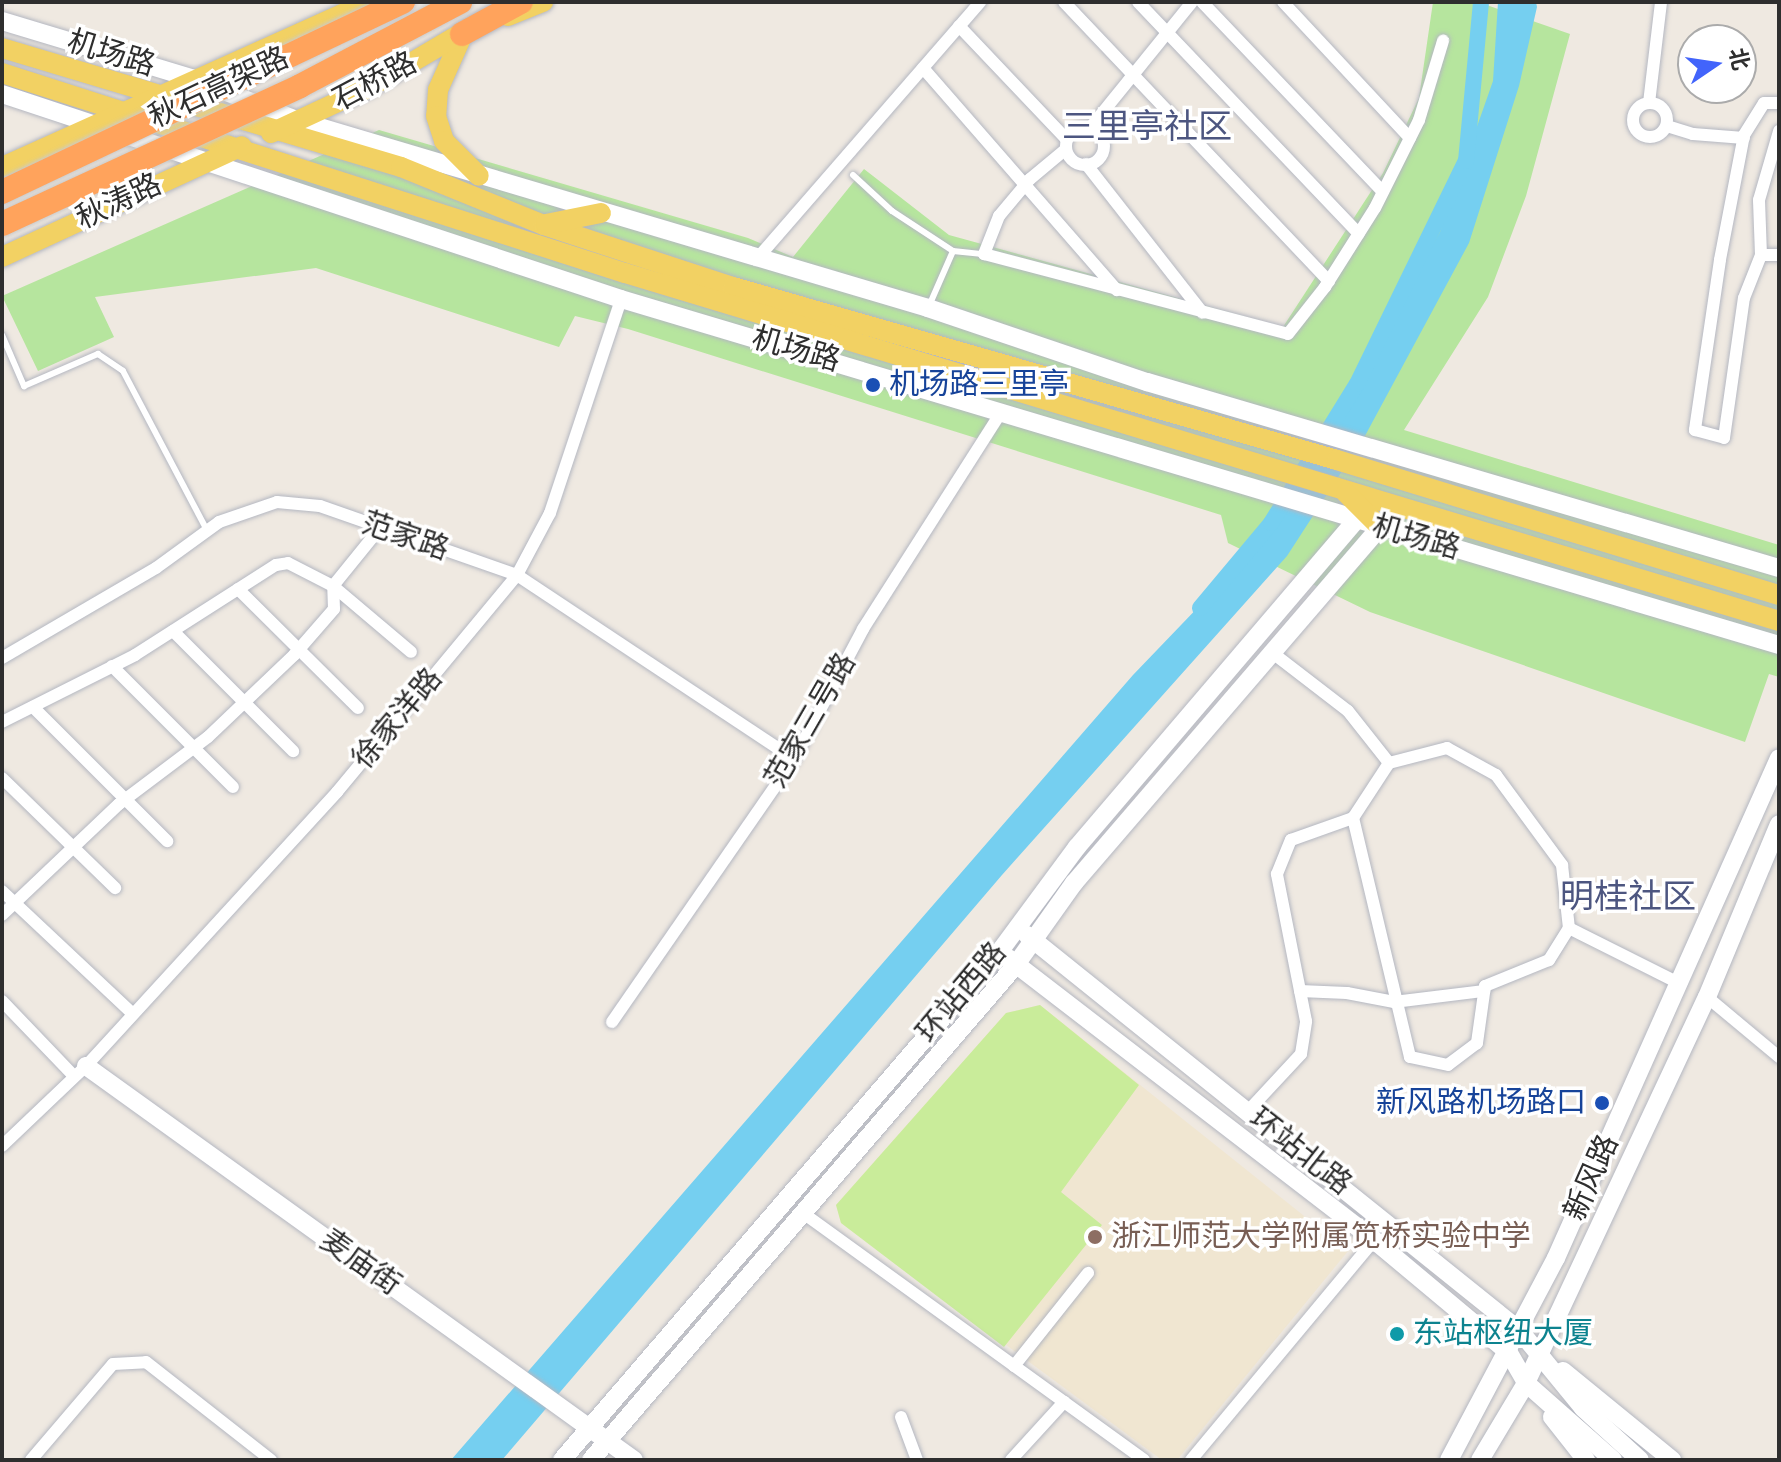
<!DOCTYPE html>
<meta charset="utf-8">
<style>
body{margin:0}
#map{position:relative;width:1781px;height:1462px;overflow:hidden;background:#efe9e1;font-family:Signika,"Noto Sans SC",sans-serif}
div>[style]{position:absolute}
.education>*{inset:0;background:#f0e6d1}
.green>*{inset:0;background:#b6e59e}
.pitch>*{inset:0;background:#c9ec9a}
.water>*{inset:0;background:#75cff0}
.canal>*{height:16px;margin:-8px;padding:0 8px;transform-origin:8px;border-radius:8px;background:#75cff0}
.roads{filter:drop-shadow(0 0 2px #b4b7c1) drop-shadow(0 0 2px #b4b7c1)}
.lane>*{height:6px;margin:-3px;padding:0 3px;transform-origin:3px;border-radius:3px;background:#fff}
.street>*{height:12px;margin:-6px;padding:0 6px;transform-origin:6px;border-radius:6px;background:#fff}
.street>.ring{margin:-6px;padding:0;box-sizing:content-box;background:none;border:12px solid #fff;border-radius:50%}
.secondary>*{height:18px;margin:-9px;padding:0 9px;transform-origin:9px;border-radius:9px;background:#fff}
.primary>*{height:20px;margin:-10px;padding:0 10px;transform-origin:10px;border-radius:10px;background:#f2d163}
.highway>*{height:24px;margin:-12px;padding:0 12px;transform-origin:12px;border-radius:12px;background:#ffa35c}
.bridges{filter:drop-shadow(0 0 2px #c9c9c9) drop-shadow(0 0 2px #c9c9c9)}
.highway-bridge>*{height:24px;margin:-12px;padding:0 12px;transform-origin:12px;border-radius:12px;background:#ffa35c}
.dots>*{width:22px;height:22px;translate:-50% -50%;box-sizing:border-box;border:4px solid #fff;border-radius:50%}
span{translate:-50% -50%;white-space:nowrap;text-align:center;line-height:1.15;-webkit-text-stroke:7px #fff;paint-order:stroke}
.street-label{font-size:30px;color:#2e2e2e}
.transit-label{font-size:30px;color:#164399}
.left{translate:0 -50%;text-align:left}
.right{translate:-100% -50%;text-align:right}
.education-label{font-size:30px;color:#785e54}
.culture-label{font-size:30px;color:#0d838f}
.quarter-label{font-size:34px;color:#4d5680}
.frame{position:absolute;inset:0;border:4px solid #2e2e2e;pointer-events:none}
.north{position:absolute;left:1677px;top:24px;width:80px;height:80px;box-sizing:border-box;background:#fff;border:2px solid #ababab;border-radius:50%;rotate:77deg;font-size:22px;font-weight:700;line-height:32px;text-align:center;color:#2e2e2e}
.north::after{content:'';display:block;margin:auto;width:28px;height:36px;background:#4264fb;clip-path:polygon(50% 0,100% 100%,50% 72%,0 100%)}
</style>
<div id="map">
<div class="education">
<i style="clip-path:polygon(1040px 1005px,1348px 1251px,1177px 1460px,1162px 1460px,841px 1223px,836px 1205px,1006px 1013px)"></i>
</div>
<div class="green">
<i style="clip-path:polygon(1433px 2px,1478px 2px,1570px 34px,1526px 196px,1488px 297px,1404px 430px,1779px 545px,1779px 677px,1769px 674px,1745px 742px,1370px 612px,1228px 543px,1221px 515px,628px 329px,575px 316px,559px 347px,316px 268px,95px 297px,114px 337px,38px 371px,2px 296px,379px 130px,748px 238px,793px 257px,864px 169px,949px 235px,1283px 327px,1383px 173px,1419px 98px)"></i>
</div>
<div class="pitch">
<i style="clip-path:polygon(1040px 1005px,1139px 1085px,1061px 1192px,1102px 1225px,1004px 1347px,841px 1223px,836px 1205px,1006px 1013px)"></i>
</div>
<div class="water">
<i style="clip-path:polygon(1498px 2px,1536px 2px,1537px 7px,1519px 86px,1469px 243px,1366px 434px,1287px 556px,1002px 875px,502px 1460px,451px 1460px,1133px 675px,1281px 521px,1440px 232px,1493px 81px)"></i>
</div>
<div class="canal">
<i style="left:1200px;top:608px;width:111px;rotate:-50.1deg"></i>
<i style="left:1271px;top:523px;width:163px;rotate:-58.3deg"></i>
<i style="left:1357px;top:384px;width:248px;rotate:-64deg"></i>
<i style="left:1466px;top:161px;width:160px;rotate:-84.6deg"></i>
</div>
<div class="roads">
<div class="lane">
<i style="left:853px;top:175px;width:53px;rotate:42.7deg"></i>
<i style="left:892px;top:211px;width:73px;rotate:33.3deg"></i>
<i style="left:953px;top:251px;width:30px;rotate:6deg"></i>
<i style="left:929px;top:306px;width:60px;rotate:-66.4deg"></i>
<i style="left:2px;top:335px;width:56px;rotate:66.7deg"></i>
<i style="left:24px;top:386px;width:81px;rotate:-23.4deg"></i>
<i style="left:98px;top:354px;width:30px;rotate:34deg"></i>
<i style="left:123px;top:371px;width:180px;rotate:62.2deg"></i>
</div>
<div class="street">
<i style="left:1064px;top:2px;width:385px;rotate:46.5deg"></i>
<i style="left:1138px;top:2px;width:320px;rotate:46.4deg"></i>
<i style="left:1202px;top:2px;width:262px;rotate:46.4deg"></i>
<i style="left:1283px;top:2px;width:186px;rotate:47deg"></i>
<i style="left:959px;top:26px;width:157px;rotate:46.5deg"></i>
<i style="left:923px;top:68px;width:295px;rotate:48.9deg"></i>
<i class="ring" style="left:1633px;top:103px;width:22px;height:22px"></i>
<i style="left:1649px;top:103px;width:102px;rotate:-83.2deg"></i>
<i style="left:1779px;top:103px;width:15px;rotate:180deg"></i>
<i style="left:1764px;top:103px;width:38px;rotate:122deg"></i>
<i style="left:1744px;top:135px;width:127px;rotate:100.9deg"></i>
<i style="left:1720px;top:260px;width:172px;rotate:98.4deg"></i>
<i style="left:1695px;top:430px;width:30px;rotate:15deg"></i>
<i style="left:1724px;top:438px;width:141px;rotate:-81.9deg"></i>
<i style="left:1744px;top:298px;width:46px;rotate:-68.4deg"></i>
<i style="left:1761px;top:255px;width:55px;rotate:-92.1deg"></i>
<i style="left:1759px;top:200px;width:72px;rotate:-73.8deg"></i>
<i style="left:1667px;top:126px;width:27px;rotate:17deg"></i>
<i style="left:1693px;top:134px;width:51px;rotate:4.5deg"></i>
<i class="ring" style="left:1066px;top:127px;width:26px;height:26px"></i>
<i style="left:1090px;top:128px;width:162px;rotate:-51deg"></i>
<i style="left:1066px;top:149px;width:47px;rotate:140.2deg"></i>
<i style="left:1030px;top:179px;width:48px;rotate:130deg"></i>
<i style="left:999px;top:216px;width:41px;rotate:111.5deg"></i>
<i style="left:984px;top:254px;width:314px;rotate:14.7deg"></i>
<i style="left:1288px;top:334px;width:60px;rotate:-51.8deg"></i>
<i style="left:1325px;top:287px;width:93px;rotate:-57.7deg"></i>
<i style="left:1375px;top:208px;width:98px;rotate:-63.4deg"></i>
<i style="left:1419px;top:120px;width:83px;rotate:-73.1deg"></i>
<i style="left:1086px;top:164px;width:189px;rotate:51.9deg"></i>
<i style="left:1761px;top:255px;width:18px"></i>
<i style="left:756px;top:260px;width:342px;rotate:-49deg"></i>
<i style="left:238px;top:589px;width:169px;rotate:44.8deg"></i>
<i style="left:173px;top:631px;width:170px;rotate:45deg"></i>
<i style="left:1274px;top:654px;width:93px;rotate:37.6deg"></i>
<i style="left:1348px;top:711px;width:66px;rotate:51.7deg"></i>
<i style="left:2px;top:658px;width:178px;rotate:-30.3deg"></i>
<i style="left:156px;top:568px;width:78px;rotate:-36.1deg"></i>
<i style="left:219px;top:522px;width:61px;rotate:-19deg"></i>
<i style="left:277px;top:502px;width:43px;rotate:5.3deg"></i>
<i style="left:320px;top:506px;width:209px;rotate:19.3deg"></i>
<i style="left:517px;top:575px;width:333px;rotate:33.6deg"></i>
<i style="left:112px;top:666px;width:171px;rotate:45deg"></i>
<i style="left:33px;top:707px;width:190px;rotate:45deg"></i>
<i style="left:2px;top:722px;width:149px;rotate:-26.7deg"></i>
<i style="left:135px;top:655px;width:167px;rotate:-32.6deg"></i>
<i style="left:276px;top:565px;width:12px;rotate:-9deg"></i>
<i style="left:288px;top:563px;width:51px;rotate:27.1deg"></i>
<i style="left:333px;top:586px;width:102px;rotate:40.2deg"></i>
<i style="left:2px;top:778px;width:158px;rotate:44.2deg"></i>
<i style="left:2px;top:891px;width:178px;rotate:43.2deg"></i>
<i style="left:2px;top:915px;width:161px;rotate:-43.5deg"></i>
<i style="left:119px;top:804px;width:111px;rotate:-37deg"></i>
<i style="left:208px;top:737px;width:119px;rotate:-43.6deg"></i>
<i style="left:294px;top:655px;width:61px;rotate:-49deg"></i>
<i style="left:334px;top:609px;width:23px;rotate:-92deg"></i>
<i style="left:333px;top:586px;width:75px;rotate:-51deg"></i>
<i style="left:1569px;top:928px;width:123px;rotate:26.6deg"></i>
<i style="left:1300px;top:991px;width:47px;rotate:2.4deg"></i>
<i style="left:1347px;top:993px;width:48px;rotate:10.8deg"></i>
<i style="left:1394px;top:1002px;width:91px;rotate:-7deg"></i>
<i style="left:1707px;top:997px;width:94px;rotate:39.8deg"></i>
<i style="left:2px;top:1001px;width:103px;rotate:46.2deg"></i>
<i style="left:612px;top:1022px;width:320px;rotate:-55.3deg"></i>
<i style="left:794px;top:759px;width:147px;rotate:-62deg"></i>
<i style="left:863px;top:629px;width:255px;rotate:-57.5deg"></i>
<i style="left:1248px;top:1111px;width:78px;rotate:-47.1deg"></i>
<i style="left:1301px;top:1054px;width:33px;rotate:-81deg"></i>
<i style="left:1306px;top:1021px;width:150px;rotate:-101.2deg"></i>
<i style="left:1277px;top:874px;width:37px;rotate:-68deg"></i>
<i style="left:1291px;top:840px;width:66px;rotate:-19.5deg"></i>
<i style="left:1353px;top:818px;width:66px;rotate:-56.8deg"></i>
<i style="left:1389px;top:763px;width:60px;rotate:-14.5deg"></i>
<i style="left:1447px;top:748px;width:56px;rotate:28.9deg"></i>
<i style="left:1496px;top:775px;width:112px;rotate:53.7deg"></i>
<i style="left:1562px;top:865px;width:63px;rotate:83.7deg"></i>
<i style="left:1569px;top:928px;width:38px;rotate:122deg"></i>
<i style="left:1549px;top:960px;width:69px;rotate:157.9deg"></i>
<i style="left:1485px;top:986px;width:58px;rotate:98deg"></i>
<i style="left:1477px;top:1043px;width:36px;rotate:143deg"></i>
<i style="left:1448px;top:1065px;width:39px;rotate:-168deg"></i>
<i style="left:1410px;top:1057px;width:246px;rotate:-103.4deg"></i>
<i style="left:2px;top:1146px;width:116px;rotate:-43.6deg"></i>
<i style="left:86px;top:1066px;width:372px;rotate:-47.5deg"></i>
<i style="left:337px;top:792px;width:282px;rotate:-50.3deg"></i>
<i style="left:517px;top:575px;width:70px;rotate:-62deg"></i>
<i style="left:550px;top:513px;width:225px;rotate:-71.6deg"></i>
<i style="left:803px;top:1213px;width:421px;rotate:35.9deg"></i>
<i style="left:1014px;top:1366px;width:119px;rotate:-51.5deg"></i>
<i style="left:901px;top:1417px;width:46px;rotate:69.6deg"></i>
<i style="left:31px;top:1460px;width:126px;rotate:-49.5deg"></i>
<i style="left:113px;top:1364px;width:33px;rotate:-3deg"></i>
<i style="left:146px;top:1362px;width:159px;rotate:38.1deg"></i>
<i style="left:1011px;top:1460px;width:79px;rotate:-47.6deg"></i>
<i style="left:1191px;top:1460px;width:286px;rotate:-50.2deg"></i>
</div>
<div class="secondary">
<i style="left:2px;top:21px;width:201px;rotate:16.8deg"></i>
<i style="left:194px;top:79px;width:113px;rotate:21.8deg"></i>
<i style="left:299px;top:121px;width:656px;rotate:16.56deg"></i>
<i style="left:928px;top:308px;width:231px;rotate:18.7deg"></i>
<i style="left:1147px;top:382px;width:659px;rotate:16.4deg"></i>
<i style="left:2px;top:94px;width:652px;rotate:18.32deg"></i>
<i style="left:621px;top:299px;width:1209px;rotate:16.64deg"></i>
<i style="left:1027px;top:935px;width:632px;rotate:38.77deg"></i>
<i style="left:1520px;top:1331px;width:99px;rotate:50.7deg"></i>
<i style="left:1583px;top:1408px;width:77px;rotate:42.4deg"></i>
<i style="left:1008px;top:958px;width:462px;rotate:37.6deg"></i>
<i style="left:1374px;top:1240px;width:176px;rotate:39.9deg"></i>
<i style="left:1509px;top:1353px;width:34px;rotate:60deg"></i>
<i style="left:1526px;top:1383px;width:116px;rotate:41.5deg"></i>
<i style="left:86px;top:1066px;width:675px;rotate:35.72deg"></i>
<i style="left:1563px;top:1371px;width:141px;rotate:39.2deg"></i>
<i style="left:1552px;top:1417px;width:55px;rotate:51.7deg"></i>
<i style="left:562px;top:1460px;width:672px;rotate:-49.29deg"></i>
<i style="left:1000px;top:951px;width:129px;rotate:-53.5deg"></i>
<i style="left:1077px;top:847px;width:428px;rotate:-49.5deg"></i>
<i style="left:591px;top:1460px;width:651px;rotate:-49.36deg"></i>
<i style="left:1015px;top:966px;width:102px;rotate:-54.6deg"></i>
<i style="left:1074px;top:883px;width:469px;rotate:-49.3deg"></i>
<i style="left:1449px;top:1460px;width:229px;rotate:-62.1deg"></i>
<i style="left:1556px;top:1258px;width:547px;rotate:-65.96deg"></i>
<i style="left:1480px;top:1460px;width:90px;rotate:-59.1deg"></i>
<i style="left:1526px;top:1383px;width:426px;rotate:-64.9deg"></i>
<i style="left:1707px;top:997px;width:187px;rotate:-67.4deg"></i>
</div>
<div class="primary">
<i style="left:508px;top:16px;width:38px;rotate:-22deg"></i>
<i style="left:463px;top:34px;width:61px;rotate:114.1deg"></i>
<i style="left:438px;top:90px;width:26px;rotate:94deg"></i>
<i style="left:436px;top:116px;width:26px;rotate:72deg"></i>
<i style="left:444px;top:141px;width:49px;rotate:45deg"></i>
<i style="left:2px;top:48px;width:416px;rotate:16.6deg"></i>
<i style="left:401px;top:167px;width:154px;rotate:22.1deg"></i>
<i style="left:544px;top:225px;width:199px;rotate:18.2deg"></i>
<i style="left:733px;top:287px;width:628px;rotate:15.98deg"></i>
<i style="left:1337px;top:460px;width:462px;rotate:17deg"></i>
<i style="left:2px;top:73px;width:654px;rotate:17.8deg"></i>
<i style="left:625px;top:273px;width:1205px;rotate:16.78deg"></i>
<i style="left:271px;top:133px;width:109px;rotate:-24.9deg"></i>
<i style="left:370px;top:87px;width:118px;rotate:-30.5deg"></i>
<i style="left:2px;top:167px;width:402px;rotate:-24.2deg"></i>
<i style="left:546px;top:224px;width:56px;rotate:-11.3deg"></i>
<i style="left:2px;top:257px;width:264px;rotate:-24.8deg"></i>
<i style="left:1346px;top:493px;width:48px;rotate:45deg"></i>
</div>
<div class="highway">
<i style="left:462px;top:34px;width:67px;rotate:-28.5deg"></i>
</div>
</div>
<div class="bridges">
<div class="highway-bridge">
<i style="left:2px;top:192px;width:444px;rotate:-25.4deg"></i>
<i style="left:2px;top:224px;width:328px;rotate:-24.8deg"></i>
<i style="left:300px;top:86px;width:181px;rotate:-27.7deg"></i>
</div>
</div>
<div class="dots">
<i style="left:873px;top:385px;background:#1a4fb4"></i>
<i style="left:1602px;top:1103px;background:#1a4fb4"></i>
<i style="left:1095px;top:1237px;background:#8d6e63"></i>
<i style="left:1397px;top:1334px;background:#0f9aa8"></i>
</div>
<div class="street-label">
<span style="left:111px;top:54px;rotate:17deg">机场路</span>
<span style="left:375px;top:82px;rotate:-28deg">石桥路</span>
<span style="left:219px;top:88px;rotate:-25deg">秋石高架路</span>
<span style="left:119px;top:202px;rotate:-25deg">秋涛路</span>
<span style="left:796px;top:350px;rotate:16deg">机场路</span>
<span style="left:405px;top:537px;rotate:19deg">范家路</span>
<span style="left:1416px;top:538px;rotate:16deg">机场路</span>
<span style="left:398px;top:719px;rotate:-50deg">徐家洋路</span>
<span style="left:811px;top:721px;rotate:-60deg">范家三号路</span>
<span style="left:962px;top:993px;rotate:-50deg">环站西路</span>
<span style="left:1300px;top:1152px;rotate:38deg">环站北路</span>
<span style="left:1592px;top:1178px;rotate:-66deg">新风路</span>
<span style="left:360px;top:1263px;rotate:35deg">麦庙街</span>
</div>
<div class="transit-label">
<span class="left" style="left:889px;top:385px">机场路三里亭</span>
<span class="right" style="left:1586px;top:1103px">新风路机场路口</span>
</div>
<div class="education-label">
<span class="left" style="left:1111px;top:1237px">浙江师范大学附属笕桥实验中学</span>
</div>
<div class="culture-label">
<span class="left" style="left:1413px;top:1334px">东站枢纽大厦</span>
</div>
<div class="quarter-label">
<span style="left:1147px;top:128px">三里亭社区</span>
<span style="left:1628px;top:898px">明桂社区</span>
</div>
<div class="frame"></div>
<div class="north">北</div>
</div>
